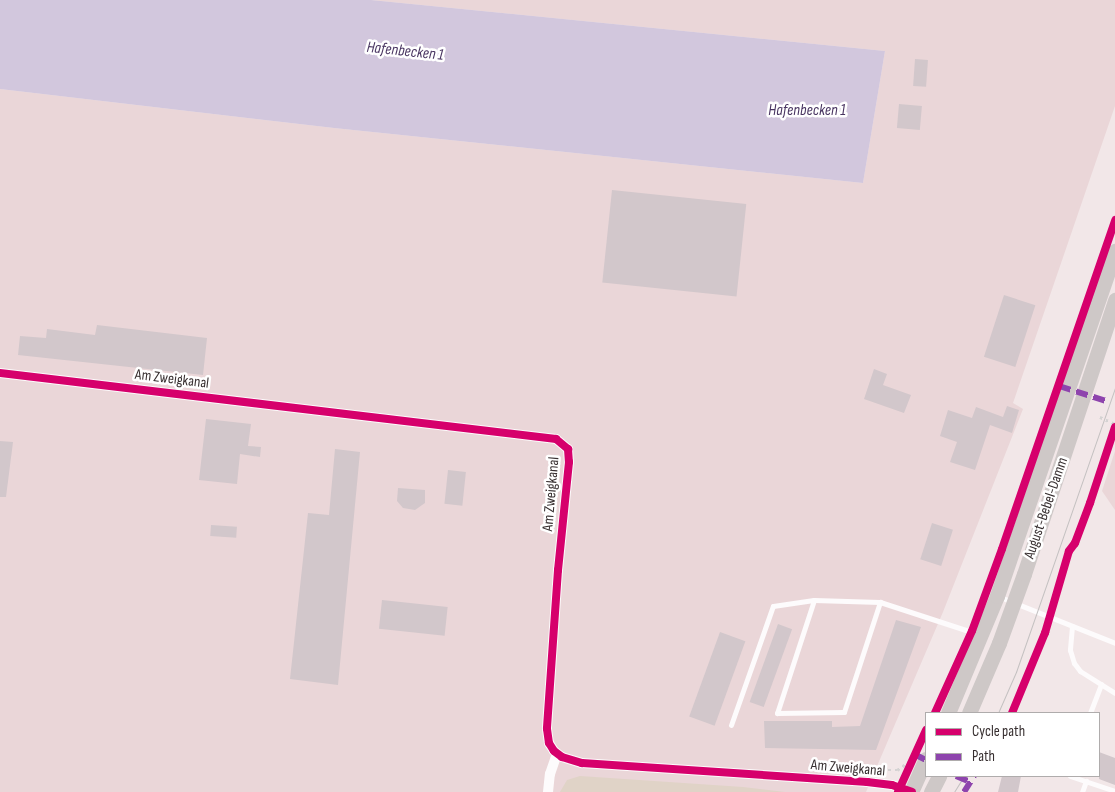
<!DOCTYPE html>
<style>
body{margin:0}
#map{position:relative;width:1115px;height:792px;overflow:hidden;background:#f2e7e8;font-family:"Sofia Sans Condensed",sans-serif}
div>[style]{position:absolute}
.built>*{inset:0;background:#ead6d8}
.green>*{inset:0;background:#e0d3c7}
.water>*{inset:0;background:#d2c7dd}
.building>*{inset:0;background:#d2c7cb;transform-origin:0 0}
.path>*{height:2.5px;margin-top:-1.25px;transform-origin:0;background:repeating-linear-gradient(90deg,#d5d3d3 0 2.5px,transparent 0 6.5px)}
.service>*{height:5px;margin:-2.5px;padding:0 2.5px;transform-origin:2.5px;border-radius:2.5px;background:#fdfbfc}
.minor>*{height:10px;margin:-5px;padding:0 5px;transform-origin:5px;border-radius:5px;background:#fdfbfc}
.secondary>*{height:15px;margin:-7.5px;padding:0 7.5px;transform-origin:7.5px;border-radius:7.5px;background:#cec8c7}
.tram>*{height:1px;margin:-0.5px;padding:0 0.5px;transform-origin:0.5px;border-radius:0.5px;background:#c4c1c1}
.quiet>*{height:6px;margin-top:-3px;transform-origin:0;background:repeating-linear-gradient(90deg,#8e44ad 0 12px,transparent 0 18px)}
.cycleway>*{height:8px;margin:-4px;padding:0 4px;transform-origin:4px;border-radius:4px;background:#d6006c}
span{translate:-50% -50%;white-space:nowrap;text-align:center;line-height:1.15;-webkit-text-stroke:5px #fff;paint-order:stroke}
.street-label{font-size:15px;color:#372f30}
.water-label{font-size:16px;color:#493561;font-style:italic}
.legend{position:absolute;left:925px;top:712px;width:175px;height:65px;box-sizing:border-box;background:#fff;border:1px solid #afacac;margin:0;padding:6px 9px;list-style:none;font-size:15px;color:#372f30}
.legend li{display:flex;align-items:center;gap:10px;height:25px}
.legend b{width:25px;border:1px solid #afacac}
</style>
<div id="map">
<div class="built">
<i style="clip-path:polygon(371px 0,1115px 0,1115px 106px,1013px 403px,1023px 409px,943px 612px,866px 792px,0 792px,0 89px,334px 128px,863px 183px,885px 51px)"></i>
<i style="clip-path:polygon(1115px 451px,1115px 510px,1102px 491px)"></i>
</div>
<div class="green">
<i style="clip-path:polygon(580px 776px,743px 787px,785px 792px,560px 792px,567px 780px)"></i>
</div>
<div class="water">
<i style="clip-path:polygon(0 0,371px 0,885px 51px,863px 183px,334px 128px,0 89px)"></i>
</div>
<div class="building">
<i style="left:915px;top:59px;width:13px;height:27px;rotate:4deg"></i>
<i style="left:899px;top:104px;width:23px;height:24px;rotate:5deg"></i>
<i style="left:612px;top:190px;width:135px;height:93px;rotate:6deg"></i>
<i style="left:1004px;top:295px;width:33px;height:65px;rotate:18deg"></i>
<i style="clip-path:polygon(97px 325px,207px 338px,203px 375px,18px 355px,20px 336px,46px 338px,47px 329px,95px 335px)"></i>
<i style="clip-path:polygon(874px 369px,887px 374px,883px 385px,911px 395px,904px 413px,864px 399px)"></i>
<i style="clip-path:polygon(1007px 406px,1019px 410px,1012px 433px,990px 425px,975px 470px,950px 462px,957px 442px,940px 436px,948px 410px,972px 418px,976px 407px,1003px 417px)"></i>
<i style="clip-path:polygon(206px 419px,251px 424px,248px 446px,261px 447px,260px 457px,240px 454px,237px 484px,199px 480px)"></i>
<i style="clip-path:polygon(0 441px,13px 442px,6px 497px,0 497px)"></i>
<i style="clip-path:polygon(335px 449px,360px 452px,338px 685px,290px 679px,308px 513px,329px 515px)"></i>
<i style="left:448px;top:470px;width:18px;height:34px;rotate:6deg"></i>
<i style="clip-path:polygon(398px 488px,425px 490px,425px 503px,415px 510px,403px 508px,397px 501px)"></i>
<i style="left:932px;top:523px;width:22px;height:38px;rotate:18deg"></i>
<i style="left:211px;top:525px;width:26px;height:11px;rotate:4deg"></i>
<i style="left:382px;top:600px;width:66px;height:29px;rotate:6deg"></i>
<i style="clip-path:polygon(896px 620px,921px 627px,876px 750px,765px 748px,764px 721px,832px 721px,832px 727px,860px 726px)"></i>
<i style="left:778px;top:624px;width:15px;height:83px;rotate:20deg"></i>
<i style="left:720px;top:632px;width:27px;height:90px;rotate:20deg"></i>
<i style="clip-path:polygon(1099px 752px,1115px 758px,1115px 785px,1099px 779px)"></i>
<i style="clip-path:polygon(1002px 776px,1021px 776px,1018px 792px,998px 792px)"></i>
</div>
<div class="path">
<i style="left:1100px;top:417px;width:17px;rotate:25deg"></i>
<i style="left:869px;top:770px;width:28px"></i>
<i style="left:897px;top:770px;width:16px;rotate:-35deg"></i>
</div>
<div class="service">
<i style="left:1000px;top:597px;width:124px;rotate:21.8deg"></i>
<i style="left:880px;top:602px;width:66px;rotate:-178.3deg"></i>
<i style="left:814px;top:600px;width:119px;rotate:108.1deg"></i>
<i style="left:777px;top:713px;width:67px;rotate:-0.9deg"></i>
<i style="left:844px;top:712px;width:116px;rotate:-71.9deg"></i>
<i style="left:880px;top:602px;width:103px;rotate:18.1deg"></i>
<i style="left:1072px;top:626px;width:24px;rotate:95deg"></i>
<i style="left:1070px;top:650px;width:14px;rotate:73deg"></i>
<i style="left:1074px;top:663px;width:10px;rotate:53deg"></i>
<i style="left:1080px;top:671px;width:41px;rotate:32.2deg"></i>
<i style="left:1090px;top:713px;width:31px;rotate:-69deg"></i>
<i style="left:731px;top:725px;width:126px;rotate:-70.6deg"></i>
<i style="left:773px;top:606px;width:41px;rotate:-8.3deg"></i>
<i style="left:1070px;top:776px;width:47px;rotate:18.4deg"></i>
<i style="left:1082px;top:792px;width:12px;rotate:-70deg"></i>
</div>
<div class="minor">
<i style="left:0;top:373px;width:560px;rotate:6.77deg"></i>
<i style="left:556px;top:439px;width:16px;rotate:40deg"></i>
<i style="left:568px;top:449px;width:13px;rotate:86deg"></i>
<i style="left:569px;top:462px;width:109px;rotate:95.8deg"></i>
<i style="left:558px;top:570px;width:159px;rotate:94deg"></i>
<i style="left:547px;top:729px;width:14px;rotate:82deg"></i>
<i style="left:549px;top:743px;width:9px;rotate:58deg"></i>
<i style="left:554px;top:751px;width:10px;rotate:37deg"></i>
<i style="left:562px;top:757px;width:21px;rotate:17deg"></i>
<i style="left:582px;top:763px;width:286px;rotate:3.8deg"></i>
<i style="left:867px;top:782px;width:25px;rotate:7deg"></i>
<i style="left:892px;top:785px;width:21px;rotate:19deg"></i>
<i style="left:548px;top:792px;width:18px;rotate:-84deg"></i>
<i style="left:550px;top:774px;width:21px;rotate:-71deg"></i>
</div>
<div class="secondary">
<i style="left:948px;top:713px;width:127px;rotate:-67.3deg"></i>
<i style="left:997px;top:596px;width:365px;rotate:-71.1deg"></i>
<i style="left:969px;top:713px;width:76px;rotate:-66.8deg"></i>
<i style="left:999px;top:643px;width:73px;rotate:-70.1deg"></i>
<i style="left:1024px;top:574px;width:289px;rotate:-71.6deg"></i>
<i style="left:911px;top:792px;width:36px;rotate:-66deg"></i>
<i style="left:931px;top:792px;width:18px;rotate:-63deg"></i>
</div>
<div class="tram">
<i style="left:998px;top:713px;width:45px;rotate:-66.3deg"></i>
<i style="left:1016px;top:672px;width:301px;rotate:-70.8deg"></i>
<i style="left:954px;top:792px;width:19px;rotate:-58deg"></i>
</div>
<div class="quiet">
<i style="left:1059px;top:386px;width:49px;rotate:17.7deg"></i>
<i style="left:914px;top:754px;width:13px;rotate:27deg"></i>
<i style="left:956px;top:776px;width:15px;rotate:23deg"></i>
<i style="left:964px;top:792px;width:19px;rotate:-58deg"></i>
</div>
<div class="cycleway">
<i style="left:0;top:373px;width:560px;rotate:6.77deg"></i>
<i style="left:556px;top:439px;width:16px;rotate:40deg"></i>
<i style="left:568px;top:449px;width:13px;rotate:86deg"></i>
<i style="left:569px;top:462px;width:109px;rotate:95.8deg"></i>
<i style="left:558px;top:570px;width:159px;rotate:94deg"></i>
<i style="left:547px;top:729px;width:14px;rotate:82deg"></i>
<i style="left:549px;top:743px;width:9px;rotate:58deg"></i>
<i style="left:554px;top:751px;width:10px;rotate:37deg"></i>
<i style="left:562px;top:757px;width:21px;rotate:17deg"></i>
<i style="left:582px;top:763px;width:286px;rotate:3.8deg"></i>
<i style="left:867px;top:782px;width:25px;rotate:7deg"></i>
<i style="left:892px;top:785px;width:21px;rotate:19deg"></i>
<i style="left:935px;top:713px;width:90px;rotate:-65.7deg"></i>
<i style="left:972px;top:631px;width:87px;rotate:-69.9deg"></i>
<i style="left:1002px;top:549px;width:348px;rotate:-71deg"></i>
<i style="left:1012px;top:713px;width:87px;rotate:-67.6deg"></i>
<i style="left:1045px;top:633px;width:85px;rotate:-73.7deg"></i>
<i style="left:1069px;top:551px;width:10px;rotate:-53deg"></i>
<i style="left:1075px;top:543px;width:43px;rotate:-69.4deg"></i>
<i style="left:1090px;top:503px;width:80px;rotate:-71.8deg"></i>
<i style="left:898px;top:792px;width:68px;rotate:-65.7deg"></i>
</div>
<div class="street-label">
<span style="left:172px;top:379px;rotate:7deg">Am Zweigkanal</span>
<span style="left:551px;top:494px;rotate:-85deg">Am Zweigkanal</span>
<span style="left:1046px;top:508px;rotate:-71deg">August-Bebel-Damm</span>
<span style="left:848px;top:768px;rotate:5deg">Am Zweigkanal</span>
</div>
<div class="water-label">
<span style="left:405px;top:52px;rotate:6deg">Hafenbecken 1</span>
<span style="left:807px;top:111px">Hafenbecken 1</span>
</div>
<ul class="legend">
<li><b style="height:6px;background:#d6006c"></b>Cycle path</li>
<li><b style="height:6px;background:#8e44ad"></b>Path</li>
</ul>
</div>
